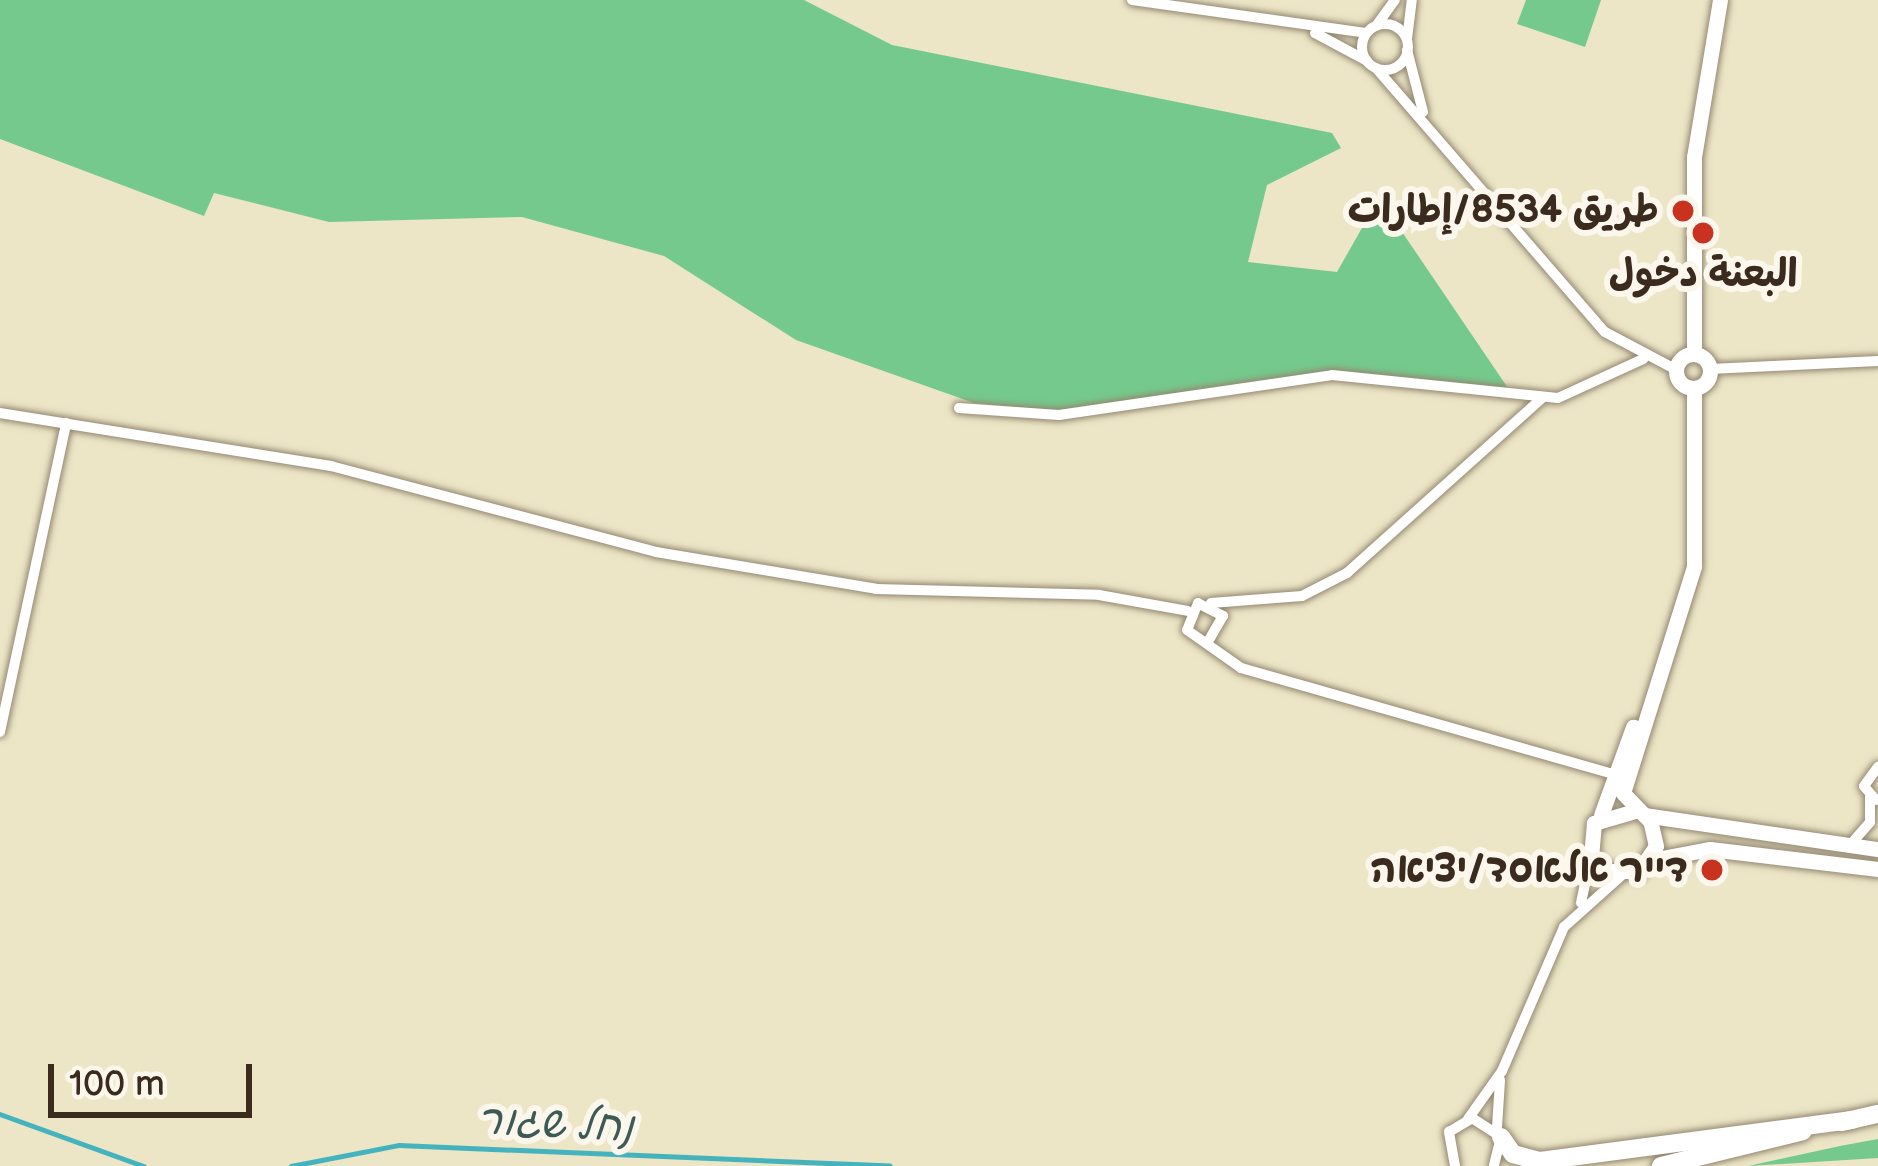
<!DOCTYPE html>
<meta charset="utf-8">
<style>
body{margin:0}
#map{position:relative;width:1878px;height:1166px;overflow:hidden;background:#ece5c6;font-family:"Balsamiq Sans","Playpen Sans Arabic","Playpen Sans Hebrew",sans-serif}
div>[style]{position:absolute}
.green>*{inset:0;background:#75c98c}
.stream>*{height:4.5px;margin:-2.25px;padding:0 2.25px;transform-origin:2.25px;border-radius:2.25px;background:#44b3be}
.roads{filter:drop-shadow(0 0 3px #948872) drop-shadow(0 0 3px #948872)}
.minor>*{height:10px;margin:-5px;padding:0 5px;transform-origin:5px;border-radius:5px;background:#fff}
.minor>.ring{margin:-5px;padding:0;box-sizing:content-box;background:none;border:10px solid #fff;border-radius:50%}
.secondary>*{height:15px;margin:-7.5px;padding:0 7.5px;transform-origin:7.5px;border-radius:7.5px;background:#fff}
.secondary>.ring{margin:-7.5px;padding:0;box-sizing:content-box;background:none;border:15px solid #fff;border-radius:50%}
.trunk>*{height:18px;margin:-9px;padding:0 9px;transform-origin:9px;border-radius:9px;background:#fff}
.dots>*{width:33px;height:33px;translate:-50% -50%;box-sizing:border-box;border:6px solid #fbf7ec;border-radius:50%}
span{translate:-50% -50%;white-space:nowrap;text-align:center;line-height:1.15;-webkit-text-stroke:12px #fbf7ec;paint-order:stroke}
.poi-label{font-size:39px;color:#3b2a1e;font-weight:700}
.right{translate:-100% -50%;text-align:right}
.water-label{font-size:42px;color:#3e5a56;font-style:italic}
.scale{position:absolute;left:48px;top:1064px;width:204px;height:54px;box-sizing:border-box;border:6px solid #3b2a1e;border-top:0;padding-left:15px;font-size:36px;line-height:42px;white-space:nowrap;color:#3b2a1e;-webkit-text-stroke:9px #fbf7ec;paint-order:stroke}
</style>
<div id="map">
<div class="green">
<i style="clip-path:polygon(0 0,804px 0,892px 45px,1332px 133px,1341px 148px,1267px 185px,1248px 262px,1337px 272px,1379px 198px,1512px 394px,1315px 377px,1056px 411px,974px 403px,796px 340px,664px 256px,522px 217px,329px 222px,214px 193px,204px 216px,0 139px)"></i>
<i style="clip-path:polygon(1526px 0,1601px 0,1585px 47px,1517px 24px)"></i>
<i style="clip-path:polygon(1878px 1139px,1878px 1158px,1748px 1166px,1840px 1146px)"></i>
</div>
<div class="stream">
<i style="left:0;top:1114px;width:153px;rotate:19.9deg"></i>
<i style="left:291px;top:1166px;width:110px;rotate:-11deg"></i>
<i style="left:399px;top:1145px;width:491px;rotate:2.4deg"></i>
</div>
<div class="roads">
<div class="minor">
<i style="left:1132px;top:0;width:236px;rotate:8deg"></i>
<i class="ring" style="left:1362px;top:24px;width:36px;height:36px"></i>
<i style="left:1376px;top:26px;width:32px;rotate:-54deg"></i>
<i style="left:1315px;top:33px;width:59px;rotate:28.3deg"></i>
<i style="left:1407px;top:39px;width:39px;rotate:-83deg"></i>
<i style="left:1407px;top:50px;width:64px;rotate:75.5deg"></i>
<i style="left:1376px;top:68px;width:349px;rotate:49.1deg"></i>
<i style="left:1605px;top:332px;width:79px;rotate:27.9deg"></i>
<i style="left:1710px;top:369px;width:168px;rotate:-2.7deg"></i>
<i style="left:959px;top:408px;width:100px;rotate:4deg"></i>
<i style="left:1059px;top:415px;width:276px;rotate:-8.3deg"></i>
<i style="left:1332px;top:375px;width:227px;rotate:5.8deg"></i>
<i style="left:1558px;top:398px;width:94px;rotate:-24.6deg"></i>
<i style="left:0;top:413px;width:335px;rotate:9.1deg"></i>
<i style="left:331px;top:466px;width:336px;rotate:14.8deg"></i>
<i style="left:656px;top:552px;width:223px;rotate:9.5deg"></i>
<i style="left:876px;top:589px;width:223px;rotate:1.5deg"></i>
<i style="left:1099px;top:595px;width:90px;rotate:10.2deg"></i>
<i style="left:1211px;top:603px;width:91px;rotate:-4.4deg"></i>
<i style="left:1302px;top:596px;width:51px;rotate:-27.1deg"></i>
<i style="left:1347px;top:573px;width:262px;rotate:-41.9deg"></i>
<i style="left:1209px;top:640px;width:28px;rotate:-60deg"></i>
<i style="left:1223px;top:616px;width:28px;rotate:-153deg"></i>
<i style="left:1198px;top:603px;width:29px;rotate:112deg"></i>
<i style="left:1187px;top:630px;width:66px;rotate:35.1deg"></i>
<i style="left:1241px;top:668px;width:391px;rotate:15.9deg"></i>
<i style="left:0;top:732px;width:316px;rotate:-77.9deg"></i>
<i style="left:1876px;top:800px;width:18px;rotate:-131deg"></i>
<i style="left:1864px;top:786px;width:24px;rotate:-54deg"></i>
<i style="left:1851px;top:844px;width:29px;rotate:-49deg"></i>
<i style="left:1870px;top:822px;width:25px;rotate:-90deg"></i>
<i style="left:1581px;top:903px;width:49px;rotate:-78.2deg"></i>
<i style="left:1468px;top:1119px;width:59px;rotate:-54.7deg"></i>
<i style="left:1502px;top:1071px;width:157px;rotate:-66.7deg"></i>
<i style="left:1564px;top:927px;width:78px;rotate:-41.9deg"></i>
<i style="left:1497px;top:1127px;width:47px;rotate:-86.3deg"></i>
<i style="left:1455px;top:1166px;width:35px;rotate:-100deg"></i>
<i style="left:1449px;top:1132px;width:27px;rotate:-31deg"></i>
<i style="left:1472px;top:1118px;width:35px;rotate:33deg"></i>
<i style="left:1501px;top:1137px;width:30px;rotate:104deg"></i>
</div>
<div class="secondary">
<i class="ring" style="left:1676px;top:354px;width:19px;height:19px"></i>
<i style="left:1694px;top:354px;width:197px;rotate:-90deg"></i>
<i style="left:1694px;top:157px;width:159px;rotate:-80.6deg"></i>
<i style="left:1635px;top:811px;width:43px;rotate:163.7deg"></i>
<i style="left:1594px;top:823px;width:32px;rotate:95deg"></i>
<i style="left:1591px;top:855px;width:22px;rotate:47deg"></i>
<i style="left:1606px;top:871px;width:33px"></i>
<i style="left:1639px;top:871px;width:30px;rotate:-56deg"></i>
<i style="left:1656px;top:846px;width:26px;rotate:-103deg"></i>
<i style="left:1650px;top:821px;width:39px;rotate:-134deg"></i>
<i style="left:1623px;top:793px;width:238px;rotate:-72.6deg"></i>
<i style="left:1694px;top:566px;width:178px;rotate:-90deg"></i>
<i style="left:1601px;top:815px;width:94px;rotate:-70deg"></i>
<i style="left:1644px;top:815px;width:236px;rotate:8.3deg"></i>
<i style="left:1651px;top:860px;width:60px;rotate:-10.6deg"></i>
<i style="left:1710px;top:849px;width:169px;rotate:6.8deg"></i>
</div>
<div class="trunk">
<i style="left:1842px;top:1122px;width:37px;rotate:-13deg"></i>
<i style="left:1501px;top:1137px;width:21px;rotate:55deg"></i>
<i style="left:1513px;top:1154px;width:28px;rotate:15deg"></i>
<i style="left:1540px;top:1161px;width:315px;rotate:-7.5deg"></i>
<i style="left:1661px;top:1166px;width:146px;rotate:-13.8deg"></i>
</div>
</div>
<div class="dots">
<i style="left:1683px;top:211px;background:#c8321e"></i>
<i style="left:1703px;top:233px;background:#c8321e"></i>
<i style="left:1712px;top:870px;background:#c8321e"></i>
</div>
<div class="poi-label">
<span class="right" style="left:1659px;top:211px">طريق 8534/إطارات</span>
<span style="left:1703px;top:275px">البعنة دخول</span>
<span class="right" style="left:1688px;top:870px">דייר אלאסד/יציאה</span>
</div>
<div class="water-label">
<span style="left:555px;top:1125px;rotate:3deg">נחל שגור</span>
</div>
<div class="scale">100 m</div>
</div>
